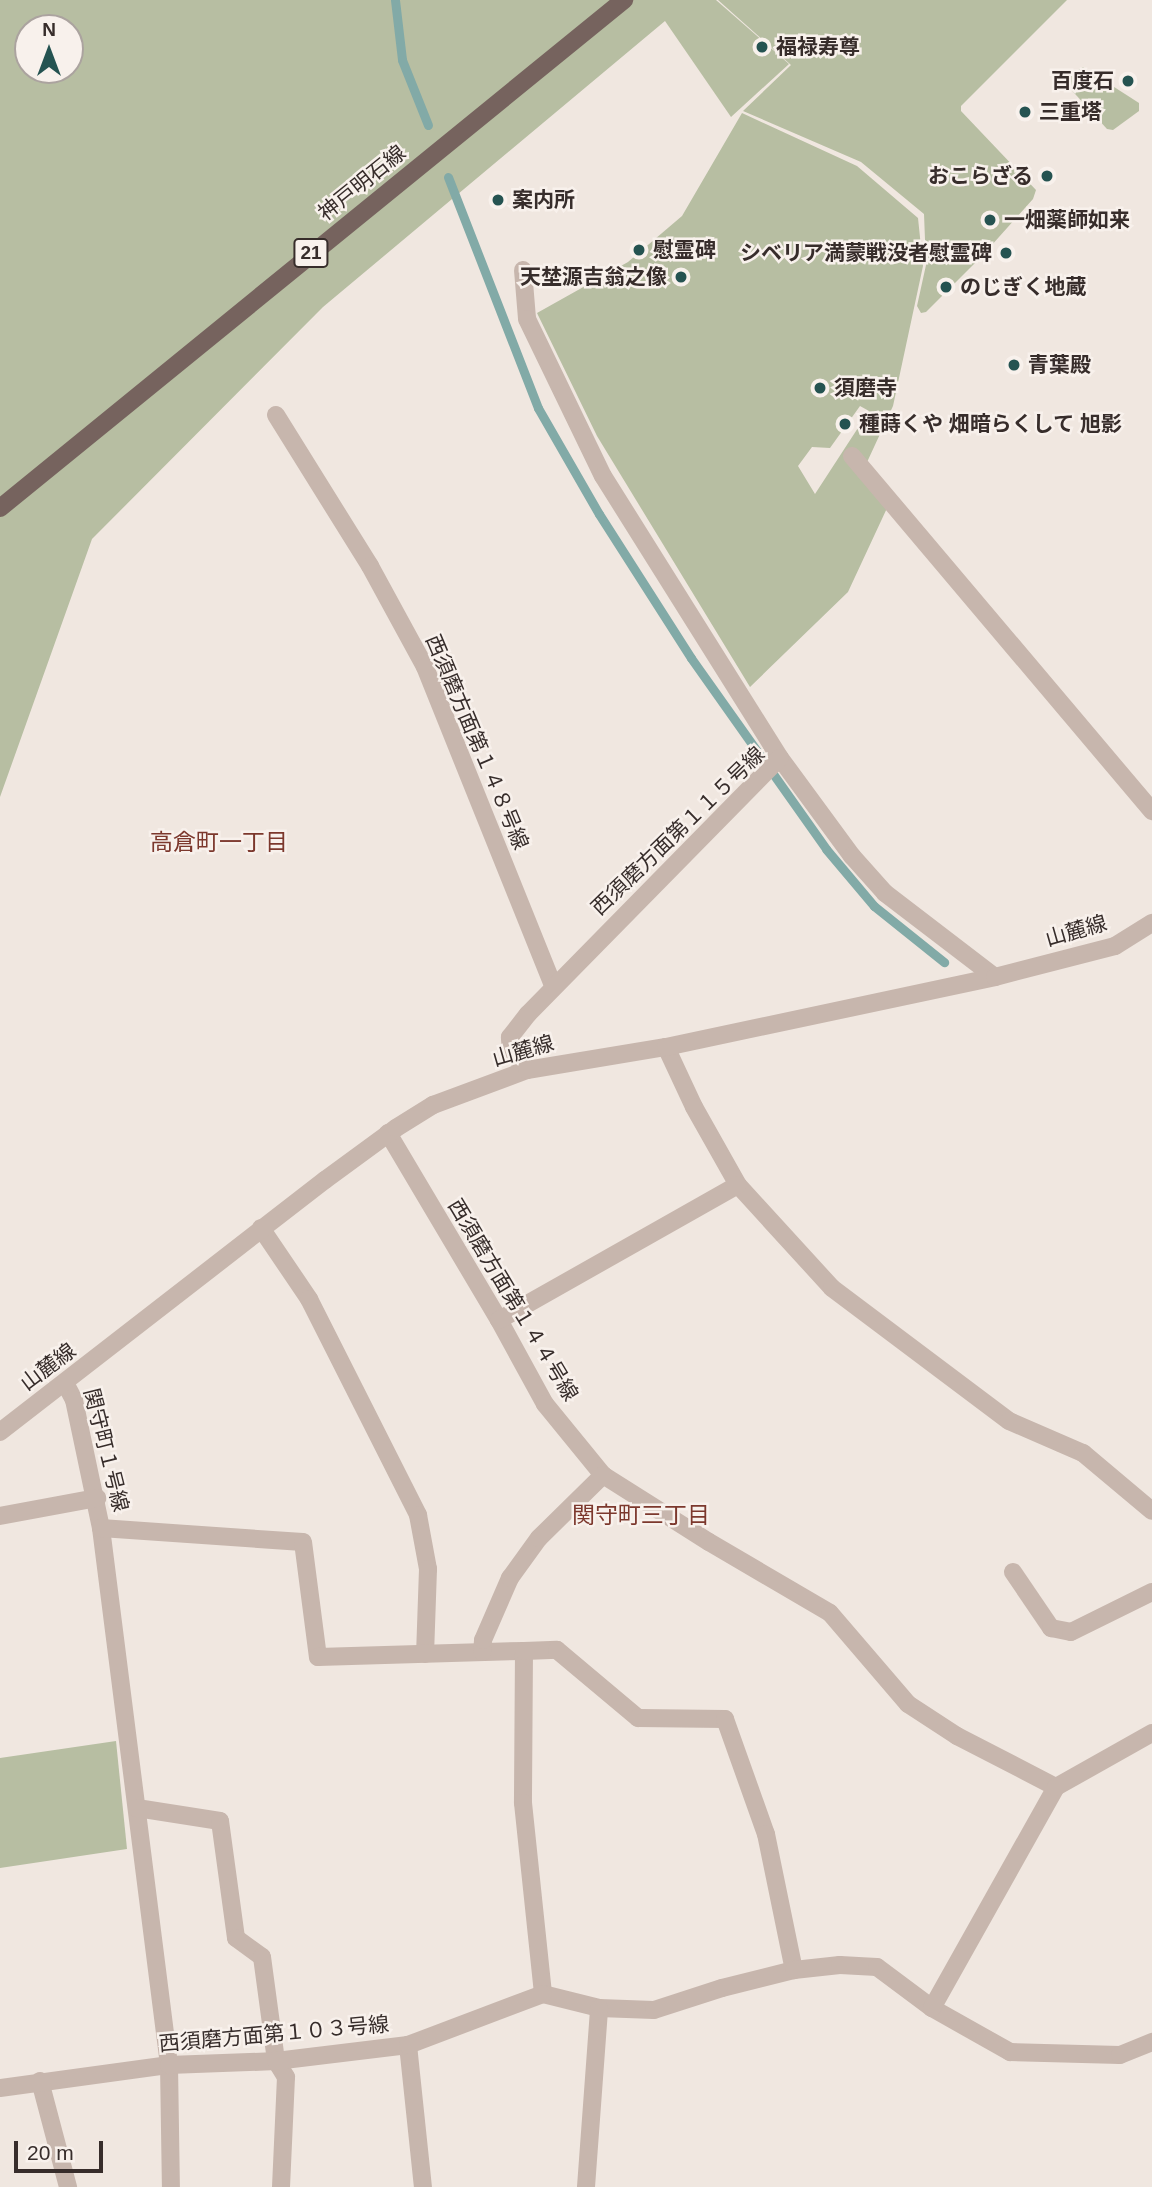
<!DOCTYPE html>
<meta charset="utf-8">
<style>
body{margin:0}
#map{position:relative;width:1152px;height:2187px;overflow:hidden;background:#f0e7e0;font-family:Helvetica,"Noto Sans JP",sans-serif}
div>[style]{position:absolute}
.green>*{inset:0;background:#b7bea2}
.stream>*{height:9px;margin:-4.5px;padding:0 4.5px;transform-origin:4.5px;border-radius:4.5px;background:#82aaa7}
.minor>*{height:18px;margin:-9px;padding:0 9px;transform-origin:9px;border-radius:9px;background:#c7b6ad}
.major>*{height:18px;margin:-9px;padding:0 9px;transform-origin:9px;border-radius:9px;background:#76635e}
.dots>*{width:19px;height:19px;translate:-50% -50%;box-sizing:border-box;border:4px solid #f8f1ec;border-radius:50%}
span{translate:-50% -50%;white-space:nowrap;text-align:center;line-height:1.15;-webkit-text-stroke:5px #f8f1ec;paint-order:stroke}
.shield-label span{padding:2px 5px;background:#f8f1ec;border:2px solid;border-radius:5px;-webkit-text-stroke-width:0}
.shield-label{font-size:19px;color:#372d2b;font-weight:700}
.poi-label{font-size:21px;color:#372d2b;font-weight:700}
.left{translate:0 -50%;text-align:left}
.right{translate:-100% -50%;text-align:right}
.street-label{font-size:21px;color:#372d2b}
.neighbourhood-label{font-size:23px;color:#7c382d}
.north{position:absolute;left:14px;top:14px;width:70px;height:70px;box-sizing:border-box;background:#f8f1ec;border:2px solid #aba39f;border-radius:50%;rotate:0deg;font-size:19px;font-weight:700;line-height:28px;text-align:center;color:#372d2b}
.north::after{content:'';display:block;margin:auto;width:24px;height:32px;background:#255351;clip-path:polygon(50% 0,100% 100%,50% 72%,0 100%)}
.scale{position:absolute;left:14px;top:2141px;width:89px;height:32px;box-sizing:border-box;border:4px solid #372d2b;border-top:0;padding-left:9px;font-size:21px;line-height:24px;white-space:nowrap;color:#372d2b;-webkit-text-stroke:5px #f8f1ec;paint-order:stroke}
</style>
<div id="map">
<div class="green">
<i style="clip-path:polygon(evenodd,0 0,716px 0,789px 64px,731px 117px,665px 21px,323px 307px,92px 539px,0 797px,0 0,28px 28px,70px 28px,70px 70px,28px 70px,28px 28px)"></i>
<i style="clip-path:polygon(718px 0,1067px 0,961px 106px,961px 111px,1036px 190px,1033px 199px,982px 256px,926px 312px,921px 313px,917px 306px,926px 265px,924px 214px,861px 162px,743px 111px,791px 65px)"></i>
<i style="clip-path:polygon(1083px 67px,1139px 103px,1139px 111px,1113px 130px,1107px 129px,1066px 84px,1066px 78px)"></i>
<i style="clip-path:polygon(evenodd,742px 113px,857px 166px,918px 218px,923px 266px,893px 406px,862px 473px,888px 506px,848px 592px,750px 687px,597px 436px,537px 313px,628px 262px,682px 216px,742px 113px,860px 406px,869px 411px,815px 494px,798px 466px,812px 447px,830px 448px,860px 406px)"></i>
<i style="clip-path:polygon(116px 1741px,127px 1849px,0 1868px,0 1758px)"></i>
</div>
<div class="stream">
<i style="left:395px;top:0;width:60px;rotate:83.3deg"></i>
<i style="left:402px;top:60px;width:70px;rotate:68.2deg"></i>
<i style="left:448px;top:177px;width:248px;rotate:68.7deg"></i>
<i style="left:538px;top:408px;width:122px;rotate:60.1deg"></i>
<i style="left:599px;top:514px;width:171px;rotate:57.4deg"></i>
<i style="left:691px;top:658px;width:234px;rotate:54.7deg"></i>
<i style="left:826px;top:849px;width:75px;rotate:49.9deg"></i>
<i style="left:874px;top:906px;width:90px;rotate:38.7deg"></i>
</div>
<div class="minor">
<i style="left:523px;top:270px;width:49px;rotate:85.3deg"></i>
<i style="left:527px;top:319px;width:174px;rotate:64.2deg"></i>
<i style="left:603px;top:476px;width:333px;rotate:57.9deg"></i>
<i style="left:780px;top:758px;width:122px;rotate:53.7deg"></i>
<i style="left:852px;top:856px;width:50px;rotate:48.3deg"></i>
<i style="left:885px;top:893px;width:138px;rotate:37.4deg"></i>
<i style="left:276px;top:415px;width:178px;rotate:58.1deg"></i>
<i style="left:370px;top:566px;width:115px;rotate:61.4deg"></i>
<i style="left:425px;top:667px;width:344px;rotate:68.1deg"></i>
<i style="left:852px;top:456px;width:465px;rotate:49.8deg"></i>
<i style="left:666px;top:1047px;width:66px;rotate:65deg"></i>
<i style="left:694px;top:1107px;width:90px;rotate:60.6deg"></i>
<i style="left:738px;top:1185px;width:139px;rotate:47.6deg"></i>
<i style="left:832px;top:1288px;width:221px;rotate:36.9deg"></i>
<i style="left:1009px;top:1421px;width:81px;rotate:23.4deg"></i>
<i style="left:1083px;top:1453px;width:90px;rotate:40deg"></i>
<i style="left:527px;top:1070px;width:23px;rotate:-133deg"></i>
<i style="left:511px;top:1053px;width:16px;rotate:-94deg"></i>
<i style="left:510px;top:1037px;width:29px;rotate:-52deg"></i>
<i style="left:528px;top:1014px;width:359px;rotate:-45.5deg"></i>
<i style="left:388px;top:1133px;width:217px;rotate:59.3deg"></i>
<i style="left:499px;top:1320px;width:96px;rotate:61.3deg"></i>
<i style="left:545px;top:1404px;width:92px;rotate:50.8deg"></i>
<i style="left:603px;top:1475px;width:125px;rotate:32.3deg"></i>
<i style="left:709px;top:1542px;width:140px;rotate:30.4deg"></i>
<i style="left:830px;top:1613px;width:120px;rotate:49.4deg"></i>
<i style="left:908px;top:1704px;width:59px;rotate:33.1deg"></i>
<i style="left:957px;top:1736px;width:111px;rotate:27.3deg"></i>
<i style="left:261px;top:1228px;width:86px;rotate:55.9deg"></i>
<i style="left:309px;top:1299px;width:242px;rotate:63.2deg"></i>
<i style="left:418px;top:1515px;width:55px;rotate:79.5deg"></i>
<i style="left:428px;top:1569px;width:85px;rotate:92deg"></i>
<i style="left:499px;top:1320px;width:274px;rotate:-29.5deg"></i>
<i style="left:65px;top:1383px;width:19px;rotate:62deg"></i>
<i style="left:74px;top:1400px;width:131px;rotate:78.1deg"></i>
<i style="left:101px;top:1528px;width:541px;rotate:82.78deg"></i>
<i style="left:169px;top:2065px;width:122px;rotate:89.1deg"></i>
<i style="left:0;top:1432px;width:411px;rotate:-37.8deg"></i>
<i style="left:325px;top:1180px;width:88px;rotate:-36.2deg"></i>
<i style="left:396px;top:1128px;width:44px;rotate:-31.9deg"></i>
<i style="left:433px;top:1105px;width:100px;rotate:-20.4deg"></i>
<i style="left:527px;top:1070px;width:141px;rotate:-9.4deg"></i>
<i style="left:666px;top:1047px;width:336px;rotate:-12deg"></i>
<i style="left:995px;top:977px;width:124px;rotate:-14.5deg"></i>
<i style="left:1115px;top:946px;width:44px;rotate:-31.9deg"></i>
<i style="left:0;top:1516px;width:99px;rotate:-10.5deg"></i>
<i style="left:101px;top:1528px;width:202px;rotate:4deg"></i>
<i style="left:303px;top:1542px;width:116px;rotate:82.6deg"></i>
<i style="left:318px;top:1657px;width:206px;rotate:-1.7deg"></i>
<i style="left:524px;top:1651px;width:152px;rotate:90.4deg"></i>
<i style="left:523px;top:1803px;width:192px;rotate:84deg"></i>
<i style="left:1013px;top:1572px;width:68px;rotate:55.8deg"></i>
<i style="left:1051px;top:1628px;width:20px;rotate:11deg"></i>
<i style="left:1071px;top:1632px;width:90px;rotate:-26.3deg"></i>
<i style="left:524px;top:1651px;width:33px;rotate:-2deg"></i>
<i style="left:557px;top:1650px;width:106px;rotate:40deg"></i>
<i style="left:638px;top:1718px;width:87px;rotate:0.7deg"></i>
<i style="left:725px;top:1719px;width:122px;rotate:70.4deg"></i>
<i style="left:766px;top:1834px;width:139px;rotate:78.4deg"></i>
<i style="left:482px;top:1652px;width:12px;rotate:-85deg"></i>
<i style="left:483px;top:1640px;width:68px;rotate:-66.5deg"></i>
<i style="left:510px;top:1578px;width:49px;rotate:-54.1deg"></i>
<i style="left:539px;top:1538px;width:90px;rotate:-44.5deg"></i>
<i style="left:137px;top:1808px;width:84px;rotate:8.9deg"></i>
<i style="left:220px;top:1821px;width:118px;rotate:82.2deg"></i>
<i style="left:236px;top:1938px;width:32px;rotate:36deg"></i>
<i style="left:262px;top:1957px;width:105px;rotate:82.3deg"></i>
<i style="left:276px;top:2061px;width:19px;rotate:58deg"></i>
<i style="left:286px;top:2077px;width:110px;rotate:92.6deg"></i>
<i style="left:543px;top:1994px;width:58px;rotate:14deg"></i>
<i style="left:599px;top:2008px;width:55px;rotate:2.1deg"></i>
<i style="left:654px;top:2010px;width:71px;rotate:-17.9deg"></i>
<i style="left:722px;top:1988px;width:74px;rotate:-14deg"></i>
<i style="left:794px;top:1970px;width:46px;rotate:-6.2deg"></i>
<i style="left:840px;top:1965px;width:37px;rotate:3deg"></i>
<i style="left:877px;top:1967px;width:69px;rotate:36.7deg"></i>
<i style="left:932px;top:2008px;width:90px;rotate:29.4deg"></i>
<i style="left:1010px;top:2052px;width:110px;rotate:1.6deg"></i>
<i style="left:1120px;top:2055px;width:35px;rotate:-22deg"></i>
<i style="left:932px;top:2008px;width:253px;rotate:-60.7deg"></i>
<i style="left:1056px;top:1787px;width:110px;rotate:-29.4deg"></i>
<i style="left:408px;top:2045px;width:143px;rotate:84deg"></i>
<i style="left:40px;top:2081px;width:110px;rotate:75.2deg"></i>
<i style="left:0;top:2088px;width:171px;rotate:-7.8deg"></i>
<i style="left:169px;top:2065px;width:107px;rotate:-2.1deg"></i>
<i style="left:276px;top:2061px;width:133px;rotate:-6.9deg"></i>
<i style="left:408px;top:2045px;width:144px;rotate:-20.7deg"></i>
<i style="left:586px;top:2187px;width:179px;rotate:-85.8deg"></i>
</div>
<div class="major">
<i style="left:0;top:508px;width:805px;rotate:-39.15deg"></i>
</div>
<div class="dots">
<i style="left:762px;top:47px;background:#255351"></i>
<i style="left:1128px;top:81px;background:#255351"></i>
<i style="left:1025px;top:112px;background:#255351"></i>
<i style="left:1047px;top:176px;background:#255351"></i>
<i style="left:498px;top:200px;background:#255351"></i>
<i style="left:990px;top:220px;background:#255351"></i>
<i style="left:639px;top:250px;background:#255351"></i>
<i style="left:1006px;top:253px;background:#255351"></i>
<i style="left:681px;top:277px;background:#255351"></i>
<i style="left:946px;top:287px;background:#255351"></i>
<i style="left:1014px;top:365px;background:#255351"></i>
<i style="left:820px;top:388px;background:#255351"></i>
<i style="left:845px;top:424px;background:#255351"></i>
</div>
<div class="shield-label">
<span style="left:311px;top:253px">21</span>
</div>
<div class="poi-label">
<span class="left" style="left:776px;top:47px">福禄寿尊</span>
<span class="right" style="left:1114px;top:81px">百度石</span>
<span class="left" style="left:1039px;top:112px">三重塔</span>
<span class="right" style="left:1033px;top:176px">おこらざる</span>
<span class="left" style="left:512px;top:200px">案内所</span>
<span class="left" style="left:1004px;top:220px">一畑薬師如来</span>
<span class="left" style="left:653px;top:250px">慰霊碑</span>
<span class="right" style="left:992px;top:253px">シベリア満蒙戦没者慰霊碑</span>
<span class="right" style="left:667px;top:277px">天埜源吉翁之像</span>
<span class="left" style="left:960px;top:287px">のじぎく地蔵</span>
<span class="left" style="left:1028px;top:365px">青葉殿</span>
<span class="left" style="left:834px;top:388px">須磨寺</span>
<span class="left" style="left:859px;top:424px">種蒔くや 畑暗らくして 旭影</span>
</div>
<div class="street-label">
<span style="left:362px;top:183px;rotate:-39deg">神戸明石線</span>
<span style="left:477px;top:742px;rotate:67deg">西須磨方面第１４８号線</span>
<span style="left:678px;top:831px;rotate:-44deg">西須磨方面第１１５号線</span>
<span style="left:1076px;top:931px;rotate:-16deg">山麓線</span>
<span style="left:523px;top:1051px;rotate:-16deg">山麓線</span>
<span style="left:513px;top:1300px;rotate:59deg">西須磨方面第１４４号線</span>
<span style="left:48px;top:1367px;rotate:-37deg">山麓線</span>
<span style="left:106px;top:1450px;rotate:76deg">関守町１号線</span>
<span style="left:274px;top:2034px;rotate:-5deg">西須磨方面第１０３号線</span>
</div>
<div class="neighbourhood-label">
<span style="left:219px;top:842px">高倉町一丁目</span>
<span style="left:641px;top:1515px">関守町三丁目</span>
</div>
<div class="north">N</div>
<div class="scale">20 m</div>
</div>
